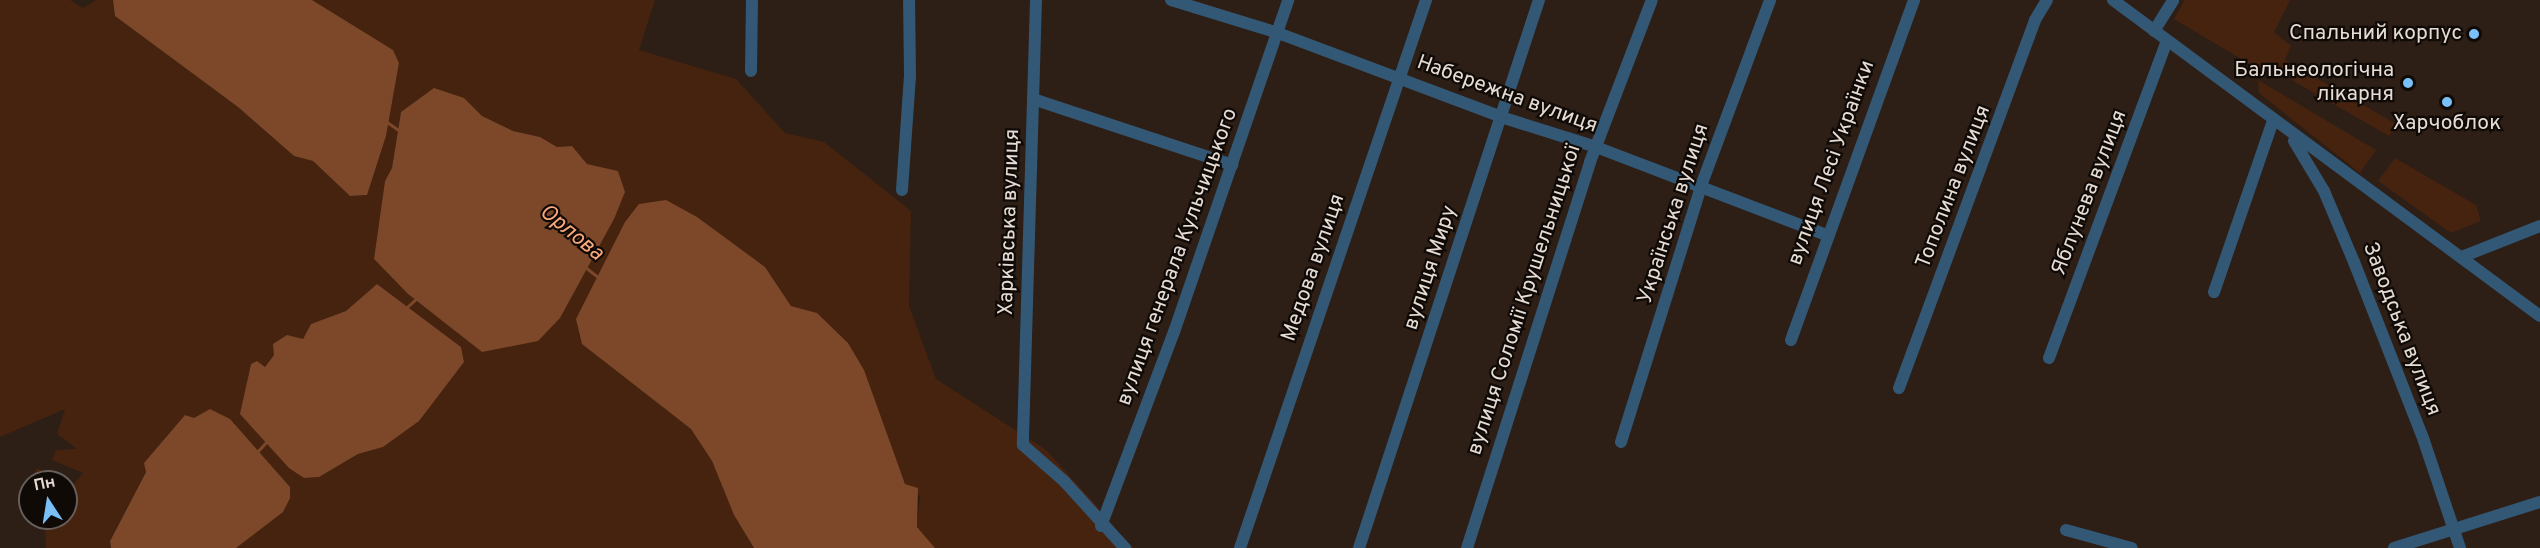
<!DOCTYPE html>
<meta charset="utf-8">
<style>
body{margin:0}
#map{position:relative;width:2540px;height:548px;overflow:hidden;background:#2d1e16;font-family:Overpass,sans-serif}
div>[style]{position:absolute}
.green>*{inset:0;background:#45230f}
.water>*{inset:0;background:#7c4829}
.stream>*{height:3px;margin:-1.5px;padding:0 1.5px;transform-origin:1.5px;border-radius:1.5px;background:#7c4829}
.minor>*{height:12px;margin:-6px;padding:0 6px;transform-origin:6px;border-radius:6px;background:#335875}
.dots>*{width:16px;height:16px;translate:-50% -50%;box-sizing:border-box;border:3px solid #100a07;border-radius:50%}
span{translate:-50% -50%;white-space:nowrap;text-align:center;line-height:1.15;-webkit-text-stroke:4.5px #100a07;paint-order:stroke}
.poi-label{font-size:21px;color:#e6dcd6}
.right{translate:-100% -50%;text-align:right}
.street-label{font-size:21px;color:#e6dcd6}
.water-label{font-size:22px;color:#fba97b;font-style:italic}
.north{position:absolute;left:18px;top:470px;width:60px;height:60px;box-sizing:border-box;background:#100a07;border:2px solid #665e5a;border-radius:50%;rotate:348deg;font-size:16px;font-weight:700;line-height:24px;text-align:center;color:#e6dcd6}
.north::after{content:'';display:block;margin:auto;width:21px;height:27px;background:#79bff8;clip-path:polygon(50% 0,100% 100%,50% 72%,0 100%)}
</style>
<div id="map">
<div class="green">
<i style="clip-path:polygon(evenodd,0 0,70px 0,83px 8px,96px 0,113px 0,115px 16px,238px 107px,294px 156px,313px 161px,350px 196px,367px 195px,386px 136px,399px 63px,393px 50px,312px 0,655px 0,639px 50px,736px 79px,785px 133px,824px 142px,911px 211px,909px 306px,936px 379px,1045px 449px,1097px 506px,1116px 535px,1135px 548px,935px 548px,917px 527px,920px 496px,905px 484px,848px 343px,817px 313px,791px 306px,765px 267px,737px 248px,583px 344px,691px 429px,712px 461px,734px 515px,754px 548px,236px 548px,282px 512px,146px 471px,110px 540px,111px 548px,46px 548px,45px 531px,51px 518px,66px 518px,66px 482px,73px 485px,83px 473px,52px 460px,56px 450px,77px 449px,57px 434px,65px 409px,0 437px,0 0,464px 98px,482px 116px,513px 131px,540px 137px,557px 147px,572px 146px,587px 164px,618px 171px,482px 352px,408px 294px,374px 259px,385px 181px,392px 168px,401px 112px,464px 98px,0 0,377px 284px,461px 347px,464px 362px,383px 447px,358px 454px,319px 477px,304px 478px,247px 381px,251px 364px,257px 361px,265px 367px,274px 355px,303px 339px,311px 324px,346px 311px,377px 284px)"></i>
<i style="clip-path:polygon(2185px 0,2290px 0,2274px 32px,2291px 46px,2285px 60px,2398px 125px,2389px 136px,2276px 71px,2268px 75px,2174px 19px)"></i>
<i style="clip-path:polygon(2258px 80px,2376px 150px,2360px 173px,2259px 93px)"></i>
<i style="clip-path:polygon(2395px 158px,2476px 205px,2481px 221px,2451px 233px,2378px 181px)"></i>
<i style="clip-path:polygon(37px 468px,66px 482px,30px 482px,30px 501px,22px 498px)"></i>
</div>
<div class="water">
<i style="clip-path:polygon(113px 0,312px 0,393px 50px,399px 63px,386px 136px,367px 195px,350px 196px,313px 161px,294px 156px,238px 107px,115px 16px)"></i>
<i style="clip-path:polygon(434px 88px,464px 98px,482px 116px,513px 131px,540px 137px,557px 147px,572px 146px,587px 164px,618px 171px,625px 192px,614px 219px,560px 318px,538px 341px,482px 352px,408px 294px,374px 259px,385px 181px,392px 168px,401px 112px)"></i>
<i style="clip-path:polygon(666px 200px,697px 217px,765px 267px,791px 306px,817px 313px,848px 343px,864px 370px,905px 484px,918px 488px,917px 527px,935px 548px,754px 548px,734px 515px,712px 461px,691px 429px,582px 344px,576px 319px,625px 222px,639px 204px)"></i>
<i style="clip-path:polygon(377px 284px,461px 347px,464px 362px,419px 421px,383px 447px,358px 454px,319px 477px,304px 478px,289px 468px,240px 414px,251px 364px,257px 361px,265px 367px,274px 355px,273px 344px,287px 335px,303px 339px,311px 324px,346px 311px)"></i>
<i style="clip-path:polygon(210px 409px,230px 419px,290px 487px,290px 498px,283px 512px,236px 548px,111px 548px,110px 541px,146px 472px,144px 463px,185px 415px,194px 418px)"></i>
</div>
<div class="stream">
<i style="left:384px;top:120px;width:21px;rotate:35deg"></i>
<i style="left:585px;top:267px;width:18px;rotate:38deg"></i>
<i style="left:407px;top:307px;width:15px;rotate:-42deg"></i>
<i style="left:256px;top:453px;width:18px;rotate:-47deg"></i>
</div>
<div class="minor">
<i style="left:1036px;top:0;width:445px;rotate:91.7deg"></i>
<i style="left:1023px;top:445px;width:55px;rotate:41.3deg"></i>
<i style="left:1064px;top:481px;width:91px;rotate:47.7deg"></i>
<i style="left:1171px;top:0;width:112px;rotate:17.1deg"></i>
<i style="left:1278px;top:33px;width:238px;rotate:20.6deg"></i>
<i style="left:1501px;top:117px;width:100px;rotate:17.5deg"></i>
<i style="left:1596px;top:147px;width:247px;rotate:20.9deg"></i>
<i style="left:2113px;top:0;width:531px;rotate:36.5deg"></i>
<i style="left:2154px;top:31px;width:36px;rotate:-58deg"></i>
<i style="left:751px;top:71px;width:71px;rotate:-89.2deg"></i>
<i style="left:1033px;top:99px;width:210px;rotate:18.3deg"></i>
<i style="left:2294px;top:141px;width:58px;rotate:59deg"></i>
<i style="left:2324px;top:191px;width:77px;rotate:67.1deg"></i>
<i style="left:2354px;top:262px;width:192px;rotate:68.6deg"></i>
<i style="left:2424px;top:441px;width:113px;rotate:71.4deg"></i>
<i style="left:902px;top:190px;width:113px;rotate:-86deg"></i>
<i style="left:910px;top:77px;width:77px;rotate:-90.7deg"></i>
<i style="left:2464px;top:256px;width:82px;rotate:-21.5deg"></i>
<i style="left:2214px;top:292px;width:181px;rotate:-71deg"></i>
<i style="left:1791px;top:340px;width:362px;rotate:-70.1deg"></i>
<i style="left:2049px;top:358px;width:338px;rotate:-69.6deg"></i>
<i style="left:1899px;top:388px;width:392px;rotate:-69.7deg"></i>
<i style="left:2035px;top:20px;width:23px;rotate:-59deg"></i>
<i style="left:1621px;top:442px;width:268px;rotate:-72.6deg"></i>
<i style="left:1701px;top:186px;width:198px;rotate:-69.6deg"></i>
<i style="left:1101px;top:526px;width:207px;rotate:-69.4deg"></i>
<i style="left:1174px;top:332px;width:351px;rotate:-71deg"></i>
<i style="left:2066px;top:530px;width:68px;rotate:15.3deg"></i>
<i style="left:1240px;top:548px;width:579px;rotate:-71.25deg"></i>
<i style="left:1359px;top:548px;width:577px;rotate:-71.82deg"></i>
<i style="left:1467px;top:548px;width:405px;rotate:-72.3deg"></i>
<i style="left:1590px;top:162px;width:173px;rotate:-69.1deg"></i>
<i style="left:2394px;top:548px;width:153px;rotate:-17.5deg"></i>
</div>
<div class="dots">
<i style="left:2474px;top:34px;background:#79bff8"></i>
<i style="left:2408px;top:83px;background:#79bff8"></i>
<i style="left:2447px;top:102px;background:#79bff8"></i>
</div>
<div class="poi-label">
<span class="right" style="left:2462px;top:34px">Спальний корпус</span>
<span class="right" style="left:2394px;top:83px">Бальнеологічна<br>лікарня</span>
<span style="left:2447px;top:124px">Харчоблок</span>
</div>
<div class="street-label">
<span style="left:1507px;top:95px;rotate:20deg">Набережна вулиця</span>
<span style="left:1832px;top:163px;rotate:-70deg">вулиця Лесі Українки</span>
<span style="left:1954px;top:187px;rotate:-69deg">Тополина вулиця</span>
<span style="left:2090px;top:193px;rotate:-69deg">Яблунева вулиця</span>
<span style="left:1674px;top:214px;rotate:-72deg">Українська вулиця</span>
<span style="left:1010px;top:222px;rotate:-88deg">Харківська вулиця</span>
<span style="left:1178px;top:257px;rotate:-70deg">вулиця генерала Кульчицького</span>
<span style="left:1314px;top:268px;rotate:-71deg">Медова вулиця</span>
<span style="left:1431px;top:268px;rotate:-72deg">вулиця Миру</span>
<span style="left:1525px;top:300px;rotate:-72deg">вулиця Соломії Крушельницької</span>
<span style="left:2401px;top:329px;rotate:69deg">Заводська вулиця</span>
</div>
<div class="water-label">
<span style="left:571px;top:233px;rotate:39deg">Орлова</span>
</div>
<div class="north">Пн</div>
</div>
